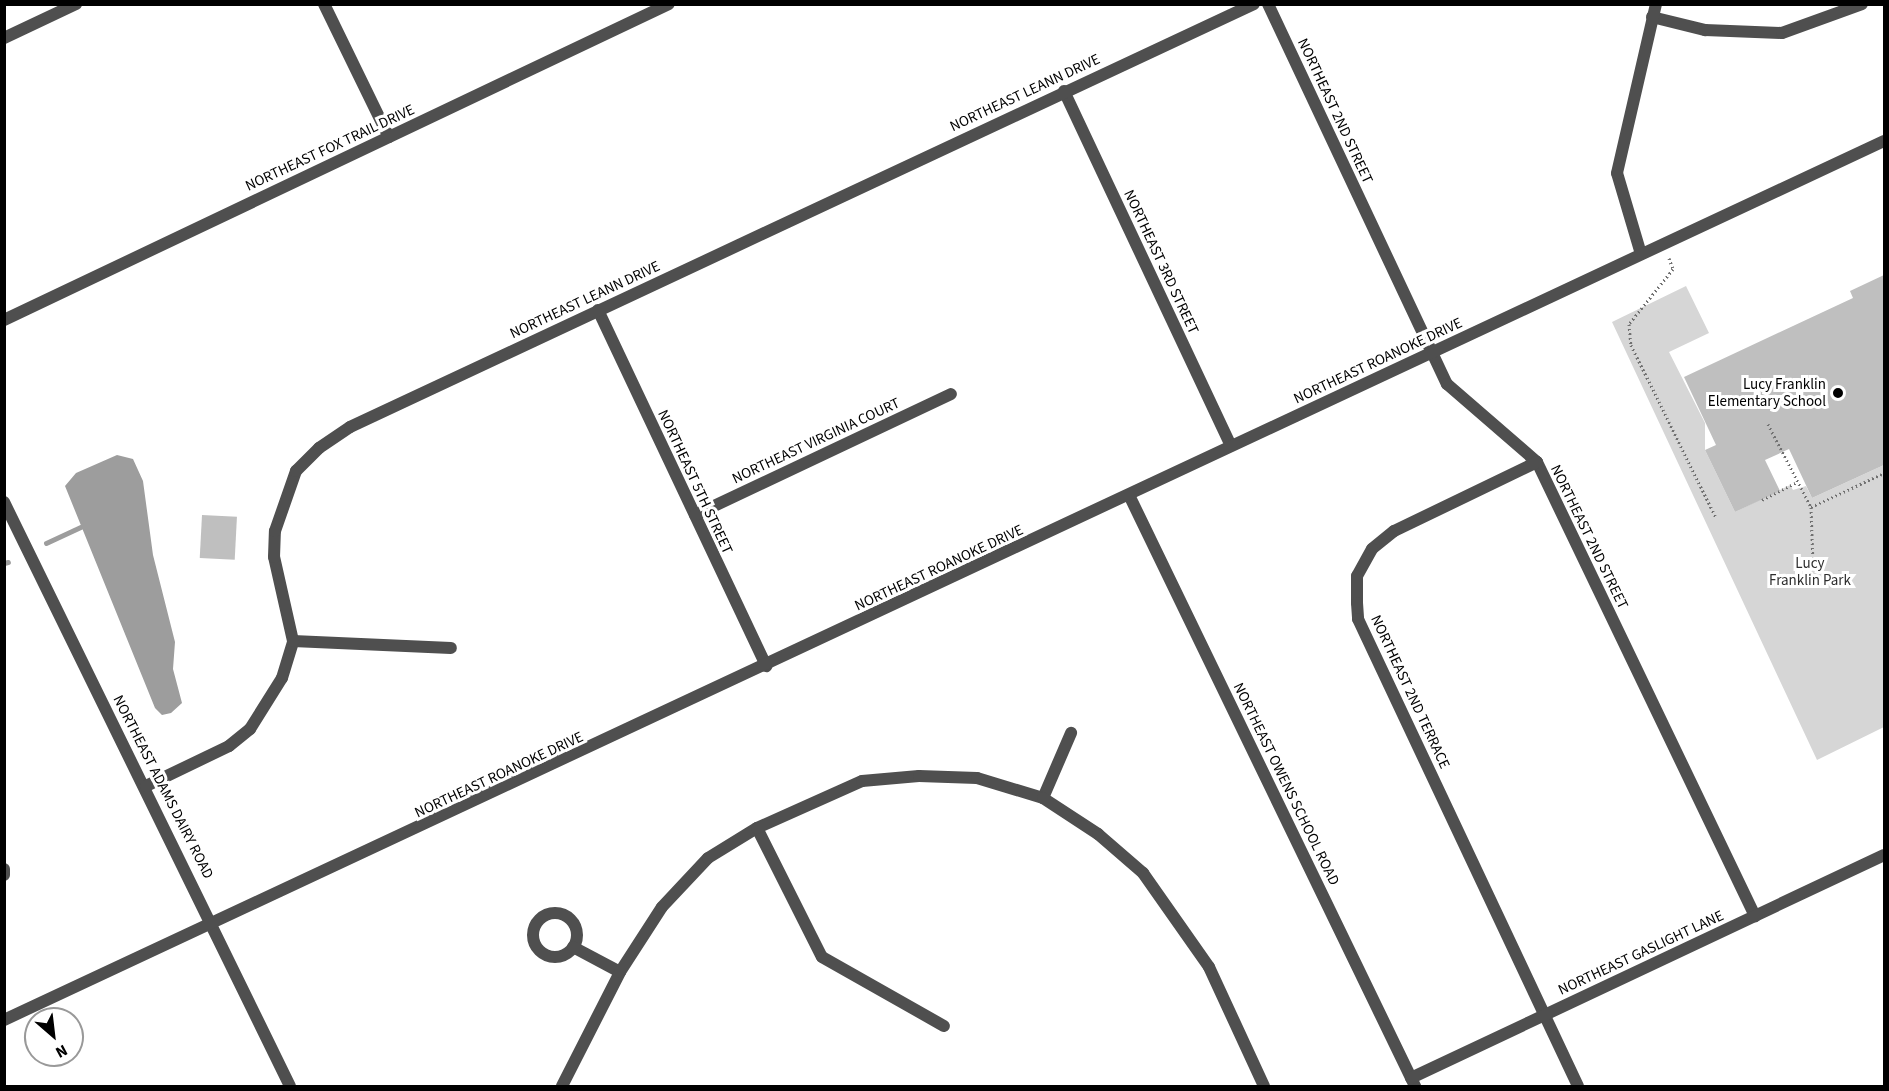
<!DOCTYPE html>
<style>
body{margin:0}
#map{position:relative;width:1889px;height:1091px;overflow:hidden;background:#fff;font-family:"Source Sans 3",sans-serif}
div>[style]{position:absolute}
.green>*{inset:0;background:#d6d6d6}
.water>*{inset:0;background:#9d9d9d}
.stream>*{height:5px;margin:-2.5px;padding:0 2.5px;transform-origin:2.5px;border-radius:2.5px;background:#9d9d9d}
.building>*{inset:0;background:#bfbfbf;transform-origin:0 0}
.path>*{height:3px;margin-top:-1.5px;transform-origin:0;background:repeating-linear-gradient(90deg,#717171 0 1.5px,transparent 0 4.5px)}
.minor>*{height:12px;margin:-6px;padding:0 6px;transform-origin:6px;border-radius:6px;background:#4f4f4f}
.minor>.ring{margin:-6px;padding:0;box-sizing:content-box;background:none;border:12px solid #4f4f4f;border-radius:50%}
.tertiary>*{height:12px;margin:-6px;padding:0 6px;transform-origin:6px;border-radius:6px;background:#4f4f4f}
.dots>*{width:16px;height:16px;translate:-50% -50%;box-sizing:border-box;border:3px solid #fff;border-radius:50%}
span{translate:-50% -50%;white-space:nowrap;text-align:center;line-height:1.15;-webkit-text-stroke:6px #fff;paint-order:stroke}
.street-label{font-size:15px;color:#000}
.poi-label{font-size:15px;color:#000}
.right{translate:-100% -50%;text-align:right}
.park-label{font-size:15px;color:#2d2d2d}
.frame{position:absolute;inset:0;border:6px solid #000;pointer-events:none}
.north{position:absolute;left:24px;top:1007px;width:60px;height:60px;box-sizing:border-box;background:#fff;border:2px solid #999;border-radius:50%;rotate:152deg;font-size:16px;font-weight:700;line-height:24px;text-align:center;color:#000}
.north::after{content:'';display:block;margin:auto;width:21px;height:27px;background:#000;clip-path:polygon(50% 0,100% 100%,50% 72%,0 100%)}
</style>
<div id="map">
<div class="green">
<i style="clip-path:polygon(1686px 286px,1709px 333px,1669px 352px,1705px 423px,1705px 450px,1735px 512px,1790px 485px,1793px 490px,1806px 486px,1812px 498px,1884px 465px,1884px 727px,1817px 760px,1612px 322px)"></i>
</div>
<div class="water">
<i style="clip-path:polygon(117px 455px,133px 459px,143px 481px,153px 555px,175px 642px,173px 669px,182px 703px,171px 713px,162px 715px,155px 708px,65px 486px,76px 473px)"></i>
</div>
<div class="stream">
<i style="left:46px;top:543px;width:38px;rotate:-25deg"></i>
<i style="left:4px;top:563px;width:4px;rotate:-14deg"></i>
</div>
<div class="building">
<i style="clip-path:polygon(1884px 275px,1884px 465px,1812px 498px,1789px 449px,1765px 460px,1780px 491px,1735px 512px,1705px 450px,1716px 445px,1684px 377px,1853px 298px,1850px 291px)"></i>
<i style="left:202px;top:515px;width:35px;height:43px;rotate:3deg"></i>
</div>
<div class="path">
<i style="left:1669px;top:258px;width:12px;rotate:70deg"></i>
<i style="left:1673px;top:269px;width:70px;rotate:128.7deg"></i>
<i style="left:1629px;top:324px;width:21px;rotate:85deg"></i>
<i style="left:1631px;top:345px;width:191px;rotate:63.8deg"></i>
<i style="left:1768px;top:424px;width:93px;rotate:62.6deg"></i>
<i style="left:1811px;top:507px;width:81px;rotate:-25deg"></i>
<i style="left:1762px;top:500px;width:38px;rotate:-27deg"></i>
<i style="left:1811px;top:507px;width:58px;rotate:88deg"></i>
</div>
<div class="minor">
<i style="left:324px;top:4px;width:148px;rotate:64deg"></i>
<i style="left:1268px;top:4px;width:420px;rotate:64.8deg"></i>
<i style="left:1447px;top:384px;width:119px;rotate:40.9deg"></i>
<i style="left:1537px;top:462px;width:504px;rotate:64.35deg"></i>
<i style="left:1652px;top:17px;width:55px;rotate:13.8deg"></i>
<i style="left:1705px;top:30px;width:77px;rotate:2.2deg"></i>
<i style="left:1782px;top:33px;width:85px;rotate:-19.9deg"></i>
<i style="left:4px;top:38px;width:80px;rotate:-25.3deg"></i>
<i style="left:1064px;top:91px;width:392px;rotate:64.8deg"></i>
<i style="left:1641px;top:254px;width:84px;rotate:-106.5deg"></i>
<i style="left:1617px;top:173px;width:173px;rotate:-77deg"></i>
<i style="left:598px;top:310px;width:394px;rotate:64.7deg"></i>
<i style="left:4px;top:320px;width:736px;rotate:-25.42deg"></i>
<i style="left:1537px;top:462px;width:159px;rotate:154.2deg"></i>
<i style="left:1394px;top:531px;width:28px;rotate:141deg"></i>
<i style="left:1372px;top:549px;width:31px;rotate:119deg"></i>
<i style="left:1357px;top:576px;width:27px;rotate:90deg"></i>
<i style="left:1357px;top:603px;width:16px;rotate:86deg"></i>
<i style="left:1358px;top:619px;width:516px;rotate:64.78deg"></i>
<i style="left:1129px;top:495px;width:657px;rotate:64.18deg"></i>
<i style="left:4px;top:502px;width:650px;rotate:63.91deg"></i>
<i style="left:695px;top:515px;width:283px;rotate:-25.3deg"></i>
<i style="left:293px;top:641px;width:158px;rotate:2.5deg"></i>
<i style="left:146px;top:786px;width:92px;rotate:-25.7deg"></i>
<i style="left:229px;top:746px;width:27px;rotate:-39deg"></i>
<i style="left:250px;top:729px;width:60px;rotate:-57.9deg"></i>
<i style="left:282px;top:678px;width:39px;rotate:-73deg"></i>
<i style="left:293px;top:641px;width:86px;rotate:-102.7deg"></i>
<i style="left:274px;top:557px;width:26px;rotate:-88deg"></i>
<i style="left:275px;top:531px;width:64px;rotate:-70.7deg"></i>
<i style="left:296px;top:471px;width:33px;rotate:-45deg"></i>
<i style="left:319px;top:448px;width:37px;rotate:-34deg"></i>
<i style="left:350px;top:427px;width:998px;rotate:-25.08deg"></i>
<i style="left:1043px;top:798px;width:71px;rotate:-66.7deg"></i>
<i style="left:757px;top:828px;width:144px;rotate:63.3deg"></i>
<i style="left:822px;top:957px;width:140px;rotate:29.5deg"></i>
<i style="left:4px;top:869px;width:6px;rotate:90deg"></i>
<i class="ring" style="left:533px;top:913px;width:32px;height:32px"></i>
<i style="left:573px;top:947px;width:53px;rotate:28deg"></i>
<i style="left:1411px;top:1078px;width:523px;rotate:-25.24deg"></i>
<i style="left:562px;top:1086px;width:128px;rotate:-63deg"></i>
<i style="left:620px;top:972px;width:77px;rotate:-57.1deg"></i>
<i style="left:662px;top:907px;width:67px;rotate:-46.8deg"></i>
<i style="left:708px;top:858px;width:57px;rotate:-31.5deg"></i>
<i style="left:757px;top:828px;width:115px;rotate:-24.1deg"></i>
<i style="left:862px;top:781px;width:57px;rotate:-5deg"></i>
<i style="left:919px;top:776px;width:58px;rotate:2deg"></i>
<i style="left:977px;top:778px;width:69px;rotate:16.9deg"></i>
<i style="left:1043px;top:798px;width:66px;rotate:33.2deg"></i>
<i style="left:1098px;top:834px;width:60px;rotate:40.9deg"></i>
<i style="left:1143px;top:873px;width:115px;rotate:54.9deg"></i>
<i style="left:1209px;top:967px;width:131px;rotate:65.2deg"></i>
</div>
<div class="tertiary">
<i style="left:4px;top:1020px;width:2075px;rotate:-25.06deg"></i>
</div>
<div class="dots">
<i style="left:1838px;top:393px;background:#000"></i>
</div>
<div class="street-label">
<span style="left:1025px;top:93px;rotate:-25deg">NORTHEAST LEANN DRIVE</span>
<span style="left:1335px;top:111px;rotate:65deg">NORTHEAST 2ND STREET</span>
<span style="left:330px;top:148px;rotate:-25deg">NORTHEAST FOX TRAIL DRIVE</span>
<span style="left:1161px;top:262px;rotate:65deg">NORTHEAST 3RD STREET</span>
<span style="left:585px;top:300px;rotate:-25deg">NORTHEAST LEANN DRIVE</span>
<span style="left:1378px;top:361px;rotate:-25deg">NORTHEAST ROANOKE DRIVE</span>
<span style="left:816px;top:441px;rotate:-25deg">NORTHEAST VIRGINIA COURT</span>
<span style="left:695px;top:482px;rotate:65deg">NORTHEAST 5TH STREET</span>
<span style="left:1589px;top:537px;rotate:64deg">NORTHEAST 2ND STREET</span>
<span style="left:939px;top:568px;rotate:-25deg">NORTHEAST ROANOKE DRIVE</span>
<span style="left:1410px;top:692px;rotate:65deg">NORTHEAST 2ND TERRACE</span>
<span style="left:499px;top:775px;rotate:-25deg">NORTHEAST ROANOKE DRIVE</span>
<span style="left:1286px;top:784px;rotate:64deg">NORTHEAST OWENS SCHOOL ROAD</span>
<span style="left:163px;top:787px;rotate:63deg">NORTHEAST ADAMS DAIRY ROAD</span>
<span style="left:1641px;top:953px;rotate:-25deg">NORTHEAST GASLIGHT LANE</span>
</div>
<div class="poi-label">
<span class="right" style="left:1826px;top:393px">Lucy Franklin<br>Elementary School</span>
</div>
<div class="park-label">
<span style="left:1810px;top:572px">Lucy<br>Franklin Park</span>
</div>
<div class="frame"></div>
<div class="north">N</div>
</div>
